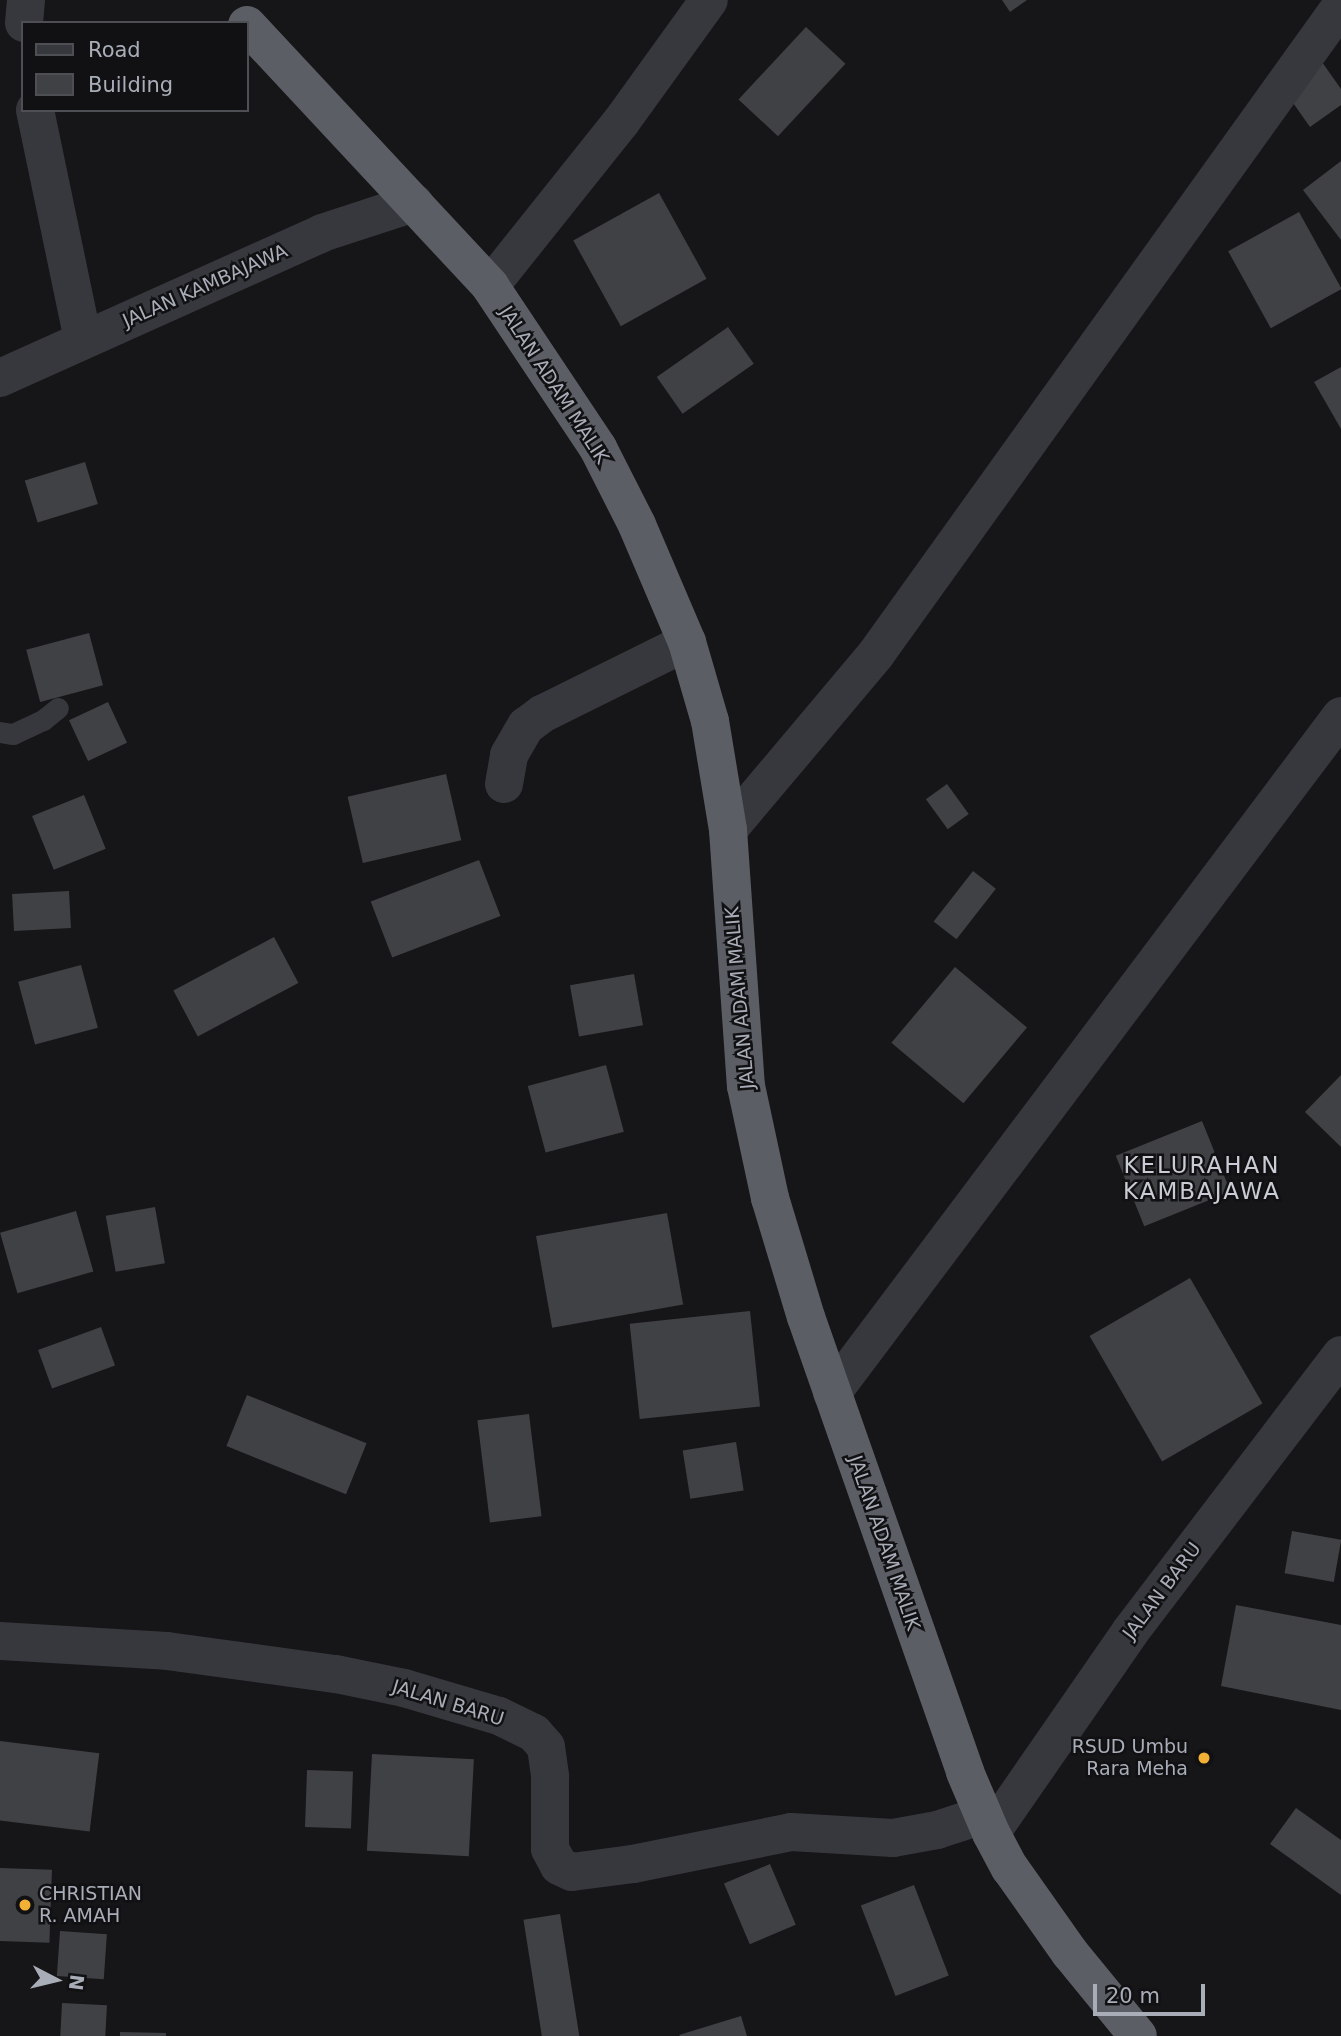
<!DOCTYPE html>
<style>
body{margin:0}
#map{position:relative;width:1341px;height:2036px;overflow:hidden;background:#161618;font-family:"DejaVu Sans",sans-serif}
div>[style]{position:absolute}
.building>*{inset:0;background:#404145;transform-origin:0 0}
.service>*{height:21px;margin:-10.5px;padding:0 10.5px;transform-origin:10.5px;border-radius:10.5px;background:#37383d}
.minor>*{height:38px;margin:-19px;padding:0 19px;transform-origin:19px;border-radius:19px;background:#37383d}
.tertiary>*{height:38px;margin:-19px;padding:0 19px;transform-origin:19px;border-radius:19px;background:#37383d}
.trunk>*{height:38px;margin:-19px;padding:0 19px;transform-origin:19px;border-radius:19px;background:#5b5e65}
.dots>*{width:19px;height:19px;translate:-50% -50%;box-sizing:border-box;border:4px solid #111113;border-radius:50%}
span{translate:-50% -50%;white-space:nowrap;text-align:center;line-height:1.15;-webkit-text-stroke:5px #111113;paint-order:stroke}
.street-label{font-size:19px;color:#a8adb8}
.poi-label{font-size:19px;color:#a8adb8}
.right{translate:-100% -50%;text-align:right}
.left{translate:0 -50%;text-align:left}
.quarter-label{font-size:23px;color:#c9ccd4;letter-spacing:2px}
.legend{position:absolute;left:21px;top:21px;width:228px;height:91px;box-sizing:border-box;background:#111113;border:2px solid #4d4f55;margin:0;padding:9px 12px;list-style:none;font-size:21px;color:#a8adb8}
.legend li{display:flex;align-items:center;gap:14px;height:35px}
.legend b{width:35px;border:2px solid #4d4f55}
.north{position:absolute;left:21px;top:1945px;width:70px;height:70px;-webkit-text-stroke:5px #111113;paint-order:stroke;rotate:97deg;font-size:19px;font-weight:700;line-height:28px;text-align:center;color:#a8adb8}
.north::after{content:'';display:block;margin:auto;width:24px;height:32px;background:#a8adb8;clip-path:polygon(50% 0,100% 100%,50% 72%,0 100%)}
.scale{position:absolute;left:1093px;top:1984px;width:112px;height:32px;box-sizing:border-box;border:4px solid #a8adb8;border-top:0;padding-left:9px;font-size:21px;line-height:24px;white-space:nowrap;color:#a8adb8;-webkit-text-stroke:5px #111113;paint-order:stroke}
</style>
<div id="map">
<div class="building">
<i style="clip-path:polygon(1002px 0,1027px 0,1010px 12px)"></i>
<i style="left:806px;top:27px;width:54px;height:99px;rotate:43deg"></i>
<i style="clip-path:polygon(1322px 62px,1341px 89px,1341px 105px,1310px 127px,1284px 90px)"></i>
<i style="clip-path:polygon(1341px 161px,1341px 240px,1303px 190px)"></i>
<i style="left:659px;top:193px;width:98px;height:98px;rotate:61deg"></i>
<i style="left:1299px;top:212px;width:88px;height:81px;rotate:61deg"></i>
<i style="left:728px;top:327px;width:45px;height:87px;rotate:55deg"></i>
<i style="clip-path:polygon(1341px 367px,1341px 429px,1314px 382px)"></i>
<i style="left:85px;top:462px;width:44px;height:63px;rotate:73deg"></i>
<i style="left:89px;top:633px;width:54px;height:65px;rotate:75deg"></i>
<i style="left:108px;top:702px;width:45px;height:43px;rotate:65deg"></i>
<i style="left:446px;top:774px;width:68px;height:101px;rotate:77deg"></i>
<i style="left:947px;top:784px;width:37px;height:26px;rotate:54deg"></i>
<i style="left:84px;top:795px;width:58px;height:56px;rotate:68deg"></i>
<i style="left:479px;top:860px;width:60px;height:116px;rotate:69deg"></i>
<i style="left:973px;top:871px;width:29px;height:64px;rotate:38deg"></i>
<i style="left:69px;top:891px;width:37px;height:57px;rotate:87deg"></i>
<i style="left:274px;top:937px;width:52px;height:114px;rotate:62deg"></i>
<i style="left:81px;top:965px;width:65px;height:65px;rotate:75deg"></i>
<i style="left:955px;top:967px;width:94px;height:99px;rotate:40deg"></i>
<i style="left:634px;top:974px;width:52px;height:65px;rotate:80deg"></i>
<i style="left:606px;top:1065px;width:69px;height:81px;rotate:75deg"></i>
<i style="clip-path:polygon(1341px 1075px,1341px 1147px,1305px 1112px)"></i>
<i style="left:1202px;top:1121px;width:76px;height:93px;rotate:68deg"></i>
<i style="left:155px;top:1207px;width:57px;height:50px;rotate:80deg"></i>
<i style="left:76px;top:1211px;width:63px;height:79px;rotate:74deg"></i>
<i style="left:667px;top:1213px;width:93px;height:133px;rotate:80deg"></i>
<i style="left:1190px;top:1278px;width:145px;height:116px;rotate:60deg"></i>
<i style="left:750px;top:1311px;width:96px;height:121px;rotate:84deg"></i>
<i style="left:101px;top:1327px;width:41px;height:67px;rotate:70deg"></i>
<i style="left:247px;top:1395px;width:129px;height:55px;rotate:22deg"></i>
<i style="left:529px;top:1414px;width:103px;height:52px;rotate:83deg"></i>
<i style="left:736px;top:1442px;width:49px;height:54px;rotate:81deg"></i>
<i style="left:1292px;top:1531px;width:50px;height:43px;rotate:10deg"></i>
<i style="clip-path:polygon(1236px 1605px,1341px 1625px,1341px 1710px,1221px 1686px)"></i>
<i style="left:0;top:1741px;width:100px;height:79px;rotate:7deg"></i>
<i style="left:372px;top:1754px;width:102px;height:97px;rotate:3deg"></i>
<i style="left:307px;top:1770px;width:46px;height:57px;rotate:2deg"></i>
<i style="clip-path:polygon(1296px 1808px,1341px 1840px,1341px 1895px,1270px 1844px)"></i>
<i style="left:770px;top:1864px;width:66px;height:50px;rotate:67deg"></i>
<i style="left:0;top:1868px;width:52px;height:73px;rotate:2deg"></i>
<i style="left:914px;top:1885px;width:97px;height:57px;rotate:69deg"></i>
<i style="left:560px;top:1914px;width:124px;height:37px;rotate:81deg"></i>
<i style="left:60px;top:1931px;width:47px;height:45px;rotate:4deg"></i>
<i style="left:62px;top:2003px;width:45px;height:33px;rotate:3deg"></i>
<i style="clip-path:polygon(741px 2016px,747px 2036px,680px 2036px,679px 2035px)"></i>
<i style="clip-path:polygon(120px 2032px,166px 2033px,166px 2036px,120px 2036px)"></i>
</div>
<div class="service">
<i style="left:0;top:732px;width:13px;rotate:9deg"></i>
<i style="left:13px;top:734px;width:33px;rotate:-25deg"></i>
<i style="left:43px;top:720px;width:19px;rotate:-39deg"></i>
</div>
<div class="minor">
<i style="left:24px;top:23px;width:23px;rotate:-85deg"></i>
<i style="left:35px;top:110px;width:235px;rotate:78.2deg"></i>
<i style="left:490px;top:286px;width:210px;rotate:-51.4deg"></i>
<i style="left:621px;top:122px;width:150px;rotate:-54.2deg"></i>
<i style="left:0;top:378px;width:353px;rotate:-24.2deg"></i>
<i style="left:322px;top:233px;width:97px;rotate:-18.1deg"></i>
<i style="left:504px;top:784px;width:29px;rotate:-80deg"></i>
<i style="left:509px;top:755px;width:34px;rotate:-60deg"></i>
<i style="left:526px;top:726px;width:20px;rotate:-37deg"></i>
<i style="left:542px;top:714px;width:162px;rotate:-26.4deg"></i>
<i style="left:728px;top:830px;width:230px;rotate:-49.9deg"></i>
<i style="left:876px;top:654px;width:798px;rotate:-54.34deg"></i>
<i style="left:832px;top:1393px;width:847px;rotate:-53.06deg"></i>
<i style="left:0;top:1641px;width:167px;rotate:3.4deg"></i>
<i style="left:167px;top:1651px;width:171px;rotate:7.8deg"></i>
<i style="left:336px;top:1674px;width:69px;rotate:11.6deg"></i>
<i style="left:404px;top:1688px;width:99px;rotate:16.4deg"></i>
<i style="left:499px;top:1716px;width:39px;rotate:26deg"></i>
<i style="left:534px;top:1733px;width:18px;rotate:49deg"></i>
<i style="left:546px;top:1747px;width:30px;rotate:82deg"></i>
<i style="left:550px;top:1777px;width:72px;rotate:90deg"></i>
<i style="left:550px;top:1849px;width:19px;rotate:62deg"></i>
<i style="left:559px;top:1866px;width:14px;rotate:25deg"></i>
<i style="left:572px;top:1872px;width:62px;rotate:-7.5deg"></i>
<i style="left:633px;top:1864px;width:161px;rotate:-11.4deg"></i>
<i style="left:791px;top:1832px;width:102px;rotate:3.4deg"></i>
<i style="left:893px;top:1838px;width:45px;rotate:-10.3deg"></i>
<i style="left:937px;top:1830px;width:48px;rotate:-18.1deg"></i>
</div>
<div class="tertiary">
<i style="left:991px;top:1833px;width:244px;rotate:-55.3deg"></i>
<i style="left:1130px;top:1632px;width:348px;rotate:-52.7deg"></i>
</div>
<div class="trunk">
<i style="left:247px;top:25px;width:357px;rotate:47deg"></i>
<i style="left:490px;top:286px;width:195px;rotate:56.3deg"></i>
<i style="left:598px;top:448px;width:86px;rotate:63.1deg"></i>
<i style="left:637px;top:525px;width:127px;rotate:66.9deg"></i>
<i style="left:687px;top:642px;width:82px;rotate:73.8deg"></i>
<i style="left:710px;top:721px;width:110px;rotate:80.6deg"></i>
<i style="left:728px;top:830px;width:257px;rotate:86deg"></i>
<i style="left:746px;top:1086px;width:115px;rotate:77.9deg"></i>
<i style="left:770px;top:1198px;width:124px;rotate:73.2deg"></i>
<i style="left:806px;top:1317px;width:482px;rotate:70.7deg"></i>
<i style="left:965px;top:1772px;width:66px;rotate:66.9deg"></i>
<i style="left:991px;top:1833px;width:40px;rotate:62deg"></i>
<i style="left:1010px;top:1868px;width:104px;rotate:54.8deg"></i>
<i style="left:1070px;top:1953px;width:107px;rotate:50.7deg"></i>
</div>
<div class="dots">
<i style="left:1204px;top:1758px;background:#f2b134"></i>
<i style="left:25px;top:1905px;background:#f2b134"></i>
</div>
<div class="street-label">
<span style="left:205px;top:286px;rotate:-24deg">JALAN KAMBAJAWA</span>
<span style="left:554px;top:385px;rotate:57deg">JALAN ADAM MALIK</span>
<span style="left:740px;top:998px;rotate:-95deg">JALAN ADAM MALIK</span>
<span style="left:884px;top:1543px;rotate:71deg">JALAN ADAM MALIK</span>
<span style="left:1162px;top:1591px;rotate:-53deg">JALAN BARU</span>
<span style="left:448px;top:1703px;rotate:17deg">JALAN BARU</span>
</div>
<div class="poi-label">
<span class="right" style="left:1188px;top:1758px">RSUD Umbu<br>Rara Meha</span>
<span class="left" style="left:39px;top:1905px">CHRISTIAN<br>R. AMAH</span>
</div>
<div class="quarter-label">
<span style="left:1202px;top:1178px">KELURAHAN<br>KAMBAJAWA</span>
</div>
<ul class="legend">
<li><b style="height:9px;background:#37383d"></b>Road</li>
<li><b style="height:19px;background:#404145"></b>Building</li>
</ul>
<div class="north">N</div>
<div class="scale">20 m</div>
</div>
